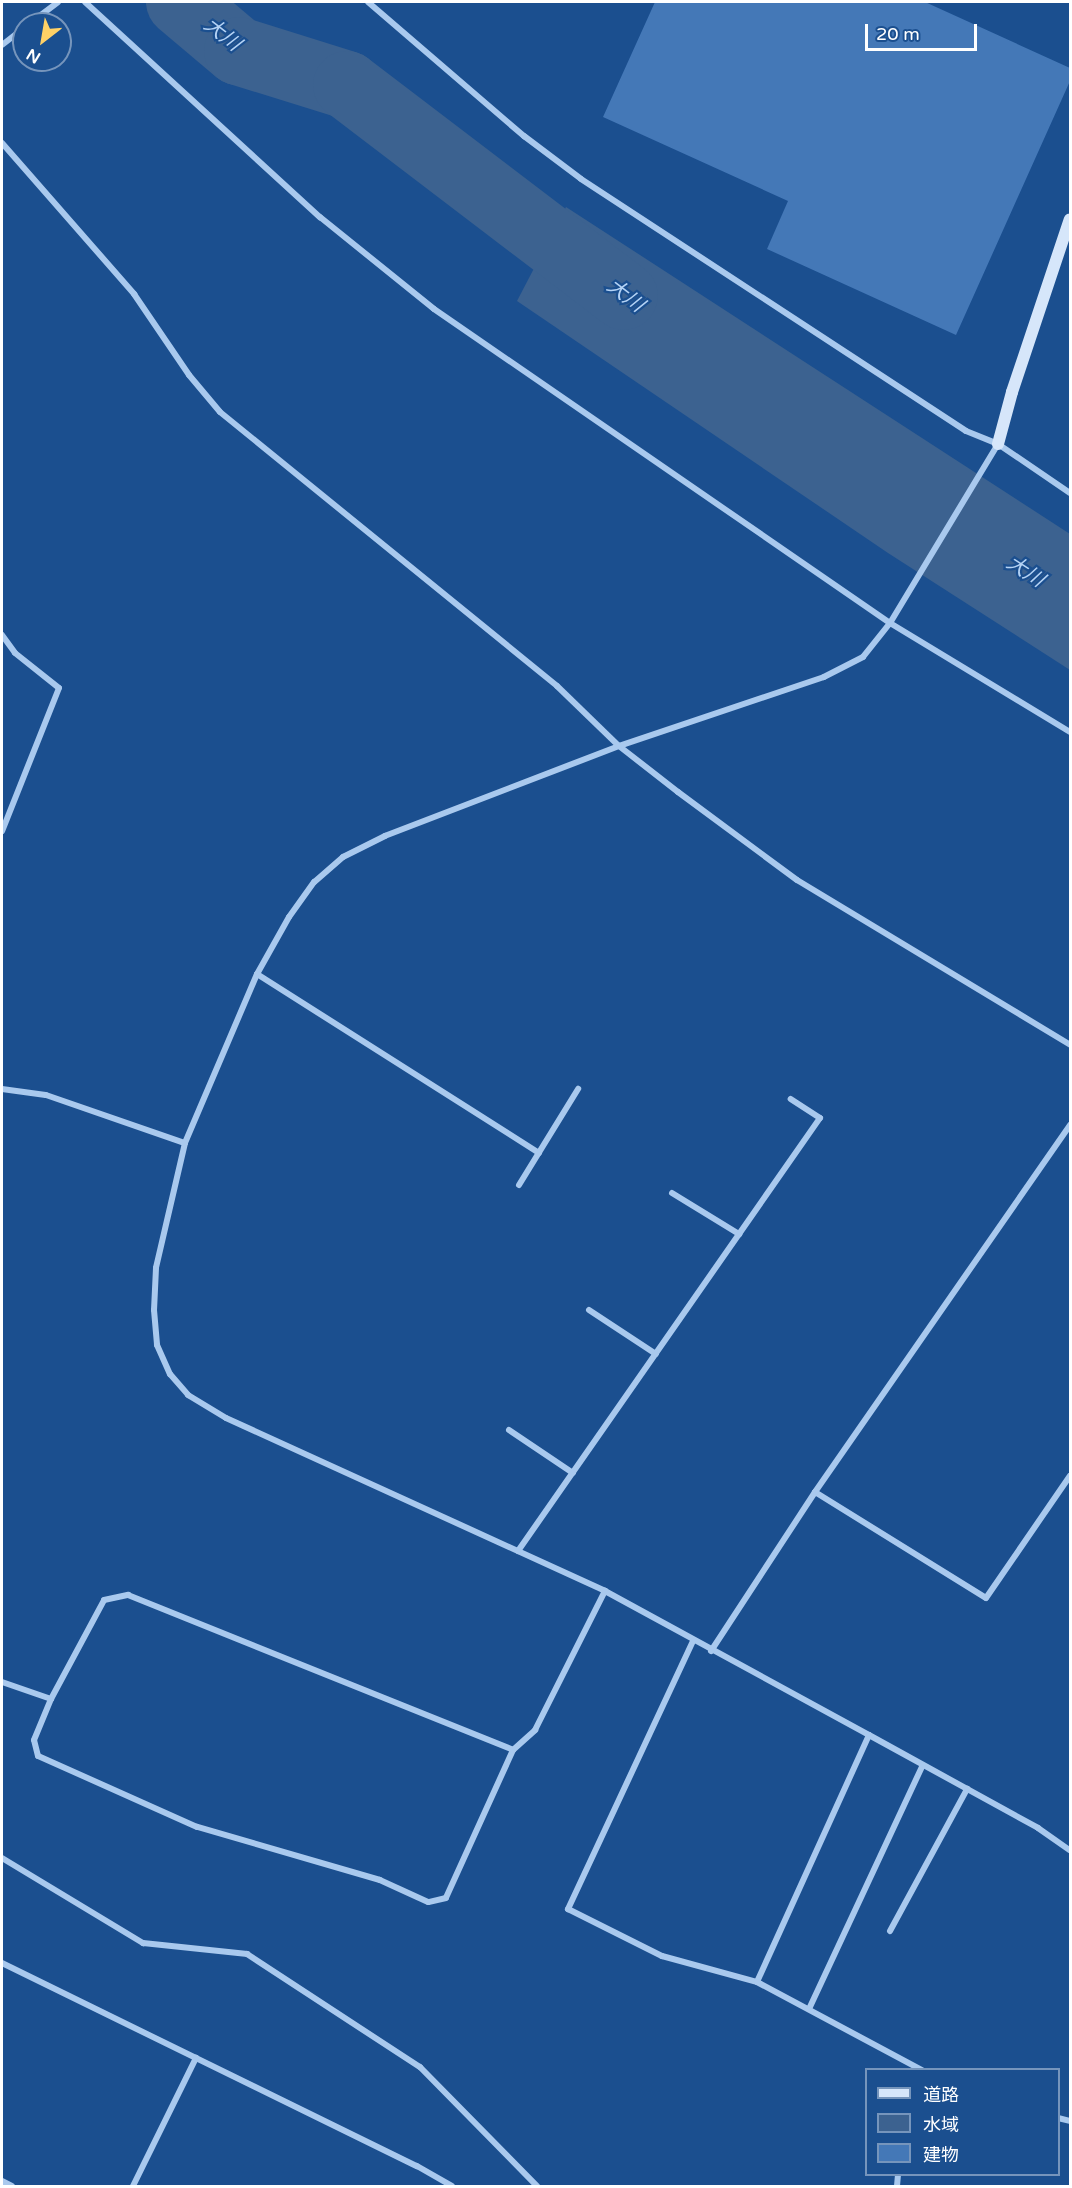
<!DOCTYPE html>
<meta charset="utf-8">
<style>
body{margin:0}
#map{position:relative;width:1072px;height:2188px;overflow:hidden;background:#1b4f8f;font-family:"Varela Round","Noto Sans JP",sans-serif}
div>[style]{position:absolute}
.water>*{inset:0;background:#3c6290}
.river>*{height:68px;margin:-34px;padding:0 34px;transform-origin:34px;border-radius:34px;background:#3c6290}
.building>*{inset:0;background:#4478b7}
.street>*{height:6px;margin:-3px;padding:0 3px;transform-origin:3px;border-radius:3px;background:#a9c9ee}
.secondary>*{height:12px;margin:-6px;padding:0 6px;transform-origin:6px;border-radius:6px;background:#d6e6fa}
span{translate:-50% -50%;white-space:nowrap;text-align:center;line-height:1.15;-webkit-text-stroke:4.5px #1b4f8f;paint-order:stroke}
.water-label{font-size:20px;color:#b5d3f5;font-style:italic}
.frame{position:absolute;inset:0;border:3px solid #fff;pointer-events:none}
.legend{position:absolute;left:865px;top:2068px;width:195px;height:108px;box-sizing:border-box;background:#1b4f8f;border:2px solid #7695bc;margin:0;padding:8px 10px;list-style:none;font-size:18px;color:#fff}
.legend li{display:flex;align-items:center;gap:12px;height:30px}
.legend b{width:30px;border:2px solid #7695bc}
.north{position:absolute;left:12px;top:12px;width:60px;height:60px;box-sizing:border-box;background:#1b4f8f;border:2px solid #7695bc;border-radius:50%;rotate:211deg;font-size:16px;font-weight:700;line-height:24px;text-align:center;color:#fff}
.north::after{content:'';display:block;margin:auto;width:21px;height:27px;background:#ffd166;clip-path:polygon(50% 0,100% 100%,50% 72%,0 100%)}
.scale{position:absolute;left:865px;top:24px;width:112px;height:27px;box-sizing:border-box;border:3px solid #fff;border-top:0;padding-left:8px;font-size:18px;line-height:21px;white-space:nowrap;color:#fff;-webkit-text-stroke:4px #1b4f8f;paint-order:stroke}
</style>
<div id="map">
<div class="water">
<i style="clip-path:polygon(566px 207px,1070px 534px,1070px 670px,888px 553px,517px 301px)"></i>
</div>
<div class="river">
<i style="left:180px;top:2px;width:76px;rotate:40.2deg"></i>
<i style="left:238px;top:51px;width:114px;rotate:17.3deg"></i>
<i style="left:347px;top:85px;width:348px;rotate:37.3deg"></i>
</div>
<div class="building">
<i style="clip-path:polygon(655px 2px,925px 2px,1070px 68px,1070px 81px,956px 335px,767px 249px,788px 201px,603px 117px)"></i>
</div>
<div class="street">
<i style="left:85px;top:2px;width:319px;rotate:42.5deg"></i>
<i style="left:320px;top:217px;width:146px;rotate:38.9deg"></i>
<i style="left:434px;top:309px;width:554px;rotate:34.55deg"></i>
<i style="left:890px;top:623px;width:210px;rotate:31.2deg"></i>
<i style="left:368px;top:2px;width:206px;rotate:40.7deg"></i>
<i style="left:524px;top:136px;width:71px;rotate:37deg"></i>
<i style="left:581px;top:179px;width:460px;rotate:33.2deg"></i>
<i style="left:966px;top:431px;width:35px;rotate:22deg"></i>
<i style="left:998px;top:444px;width:87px;rotate:34.2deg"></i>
<i style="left:29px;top:24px;width:36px;rotate:-37deg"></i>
<i style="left:2px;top:45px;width:28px;rotate:-38deg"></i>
<i style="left:2px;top:143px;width:201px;rotate:48.8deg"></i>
<i style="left:134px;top:294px;width:98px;rotate:55.8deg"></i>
<i style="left:189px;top:375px;width:48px;rotate:50deg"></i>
<i style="left:220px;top:412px;width:434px;rotate:39.1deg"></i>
<i style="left:557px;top:686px;width:86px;rotate:44.1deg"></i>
<i style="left:619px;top:746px;width:75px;rotate:37.9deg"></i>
<i style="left:678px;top:792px;width:148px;rotate:36.5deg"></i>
<i style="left:797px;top:880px;width:319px;rotate:31.1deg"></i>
<i style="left:998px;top:444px;width:209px;rotate:121.1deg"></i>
<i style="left:890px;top:623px;width:43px;rotate:128.5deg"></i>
<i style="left:863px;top:657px;width:44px;rotate:152.9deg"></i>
<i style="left:824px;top:677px;width:216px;rotate:161.4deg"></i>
<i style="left:619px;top:746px;width:251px;rotate:159deg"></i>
<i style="left:385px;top:836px;width:47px;rotate:153.4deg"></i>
<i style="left:343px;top:857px;width:38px;rotate:139deg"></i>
<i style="left:314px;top:882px;width:43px;rotate:125.5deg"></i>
<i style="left:289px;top:917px;width:65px;rotate:119.3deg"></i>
<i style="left:257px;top:974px;width:184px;rotate:113.1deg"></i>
<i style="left:185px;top:1143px;width:128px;rotate:103.1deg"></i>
<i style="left:156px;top:1268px;width:42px;rotate:92.7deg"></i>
<i style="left:154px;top:1310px;width:35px;rotate:85deg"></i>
<i style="left:157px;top:1345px;width:32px;rotate:66deg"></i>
<i style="left:170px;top:1374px;width:28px;rotate:49deg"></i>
<i style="left:188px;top:1395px;width:44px;rotate:31.2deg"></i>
<i style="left:226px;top:1418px;width:417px;rotate:24.5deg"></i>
<i style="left:605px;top:1591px;width:301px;rotate:28.6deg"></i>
<i style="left:869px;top:1735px;width:193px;rotate:28.8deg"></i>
<i style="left:1038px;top:1828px;width:39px;rotate:35deg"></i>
<i style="left:2px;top:635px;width:22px;rotate:54deg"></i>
<i style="left:15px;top:653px;width:56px;rotate:38.5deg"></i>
<i style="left:59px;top:688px;width:154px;rotate:111.7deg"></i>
<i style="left:257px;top:974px;width:334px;rotate:32.4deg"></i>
<i style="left:2px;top:1089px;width:44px;rotate:7.8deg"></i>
<i style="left:46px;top:1095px;width:147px;rotate:19.1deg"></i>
<i style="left:519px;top:1185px;width:113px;rotate:-58.4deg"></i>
<i style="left:672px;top:1193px;width:79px;rotate:31.5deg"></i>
<i style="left:589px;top:1310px;width:80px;rotate:33.3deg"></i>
<i style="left:509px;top:1430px;width:77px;rotate:33.9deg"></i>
<i style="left:815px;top:1492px;width:201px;rotate:31.8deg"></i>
<i style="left:986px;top:1598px;width:148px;rotate:-55.5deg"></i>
<i style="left:518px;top:1551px;width:528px;rotate:-55.11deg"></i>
<i style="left:820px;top:1118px;width:35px;rotate:-147deg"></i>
<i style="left:693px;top:1641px;width:296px;rotate:115deg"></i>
<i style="left:568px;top:1909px;width:105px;rotate:26.6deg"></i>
<i style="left:662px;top:1956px;width:98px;rotate:15.3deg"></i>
<i style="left:711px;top:1651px;width:190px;rotate:-56.8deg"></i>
<i style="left:815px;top:1492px;width:447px;rotate:-55.2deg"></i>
<i style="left:2px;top:1682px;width:52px;rotate:19.1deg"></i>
<i style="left:869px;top:1735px;width:271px;rotate:114.4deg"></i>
<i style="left:757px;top:1982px;width:187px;rotate:28.1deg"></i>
<i style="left:513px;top:1750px;width:162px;rotate:114.4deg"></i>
<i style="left:446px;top:1898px;width:18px;rotate:167deg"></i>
<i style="left:428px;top:1902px;width:53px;rotate:-155.4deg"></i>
<i style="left:380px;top:1880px;width:191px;rotate:-163.8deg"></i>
<i style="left:197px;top:1827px;width:174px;rotate:-155.9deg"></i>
<i style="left:38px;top:1756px;width:16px;rotate:-104deg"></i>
<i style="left:34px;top:1740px;width:44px;rotate:-67.5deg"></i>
<i style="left:51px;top:1699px;width:112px;rotate:-61.8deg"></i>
<i style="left:104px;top:1600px;width:25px;rotate:-12deg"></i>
<i style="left:128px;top:1595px;width:415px;rotate:21.9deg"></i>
<i style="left:513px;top:1750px;width:30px;rotate:-42deg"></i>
<i style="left:535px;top:1730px;width:156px;rotate:-63.3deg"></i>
<i style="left:2px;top:1858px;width:165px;rotate:31.1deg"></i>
<i style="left:143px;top:1943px;width:105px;rotate:6deg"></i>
<i style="left:247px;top:1954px;width:207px;rotate:33.2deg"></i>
<i style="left:420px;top:2067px;width:167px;rotate:45.5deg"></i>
<i style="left:890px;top:1931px;width:162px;rotate:-61.5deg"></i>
<i style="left:2px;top:1963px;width:462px;rotate:26.1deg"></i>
<i style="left:417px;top:2166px;width:40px;rotate:29.7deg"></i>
<i style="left:809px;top:2009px;width:269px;rotate:-65deg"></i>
<i style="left:1058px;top:2118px;width:12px;rotate:14deg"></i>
<i style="left:2px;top:2181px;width:11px;rotate:27deg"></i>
<i style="left:133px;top:2186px;width:143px;rotate:-63.8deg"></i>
<i style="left:897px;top:2186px;width:12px;rotate:-85deg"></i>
</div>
<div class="secondary">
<i style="left:998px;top:444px;width:54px;rotate:-74.9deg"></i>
<i style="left:1012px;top:392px;width:182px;rotate:-71.5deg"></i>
</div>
<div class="water-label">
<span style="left:222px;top:35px;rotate:38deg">大川</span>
<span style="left:625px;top:296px;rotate:37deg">大川</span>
<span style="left:1025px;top:572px;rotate:33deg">大川</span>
</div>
<div class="frame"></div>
<ul class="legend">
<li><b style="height:8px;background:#d6e6fa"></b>道路</li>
<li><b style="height:16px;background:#3c6290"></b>水域</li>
<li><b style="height:16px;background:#4478b7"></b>建物</li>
</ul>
<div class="north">N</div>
<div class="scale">20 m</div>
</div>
